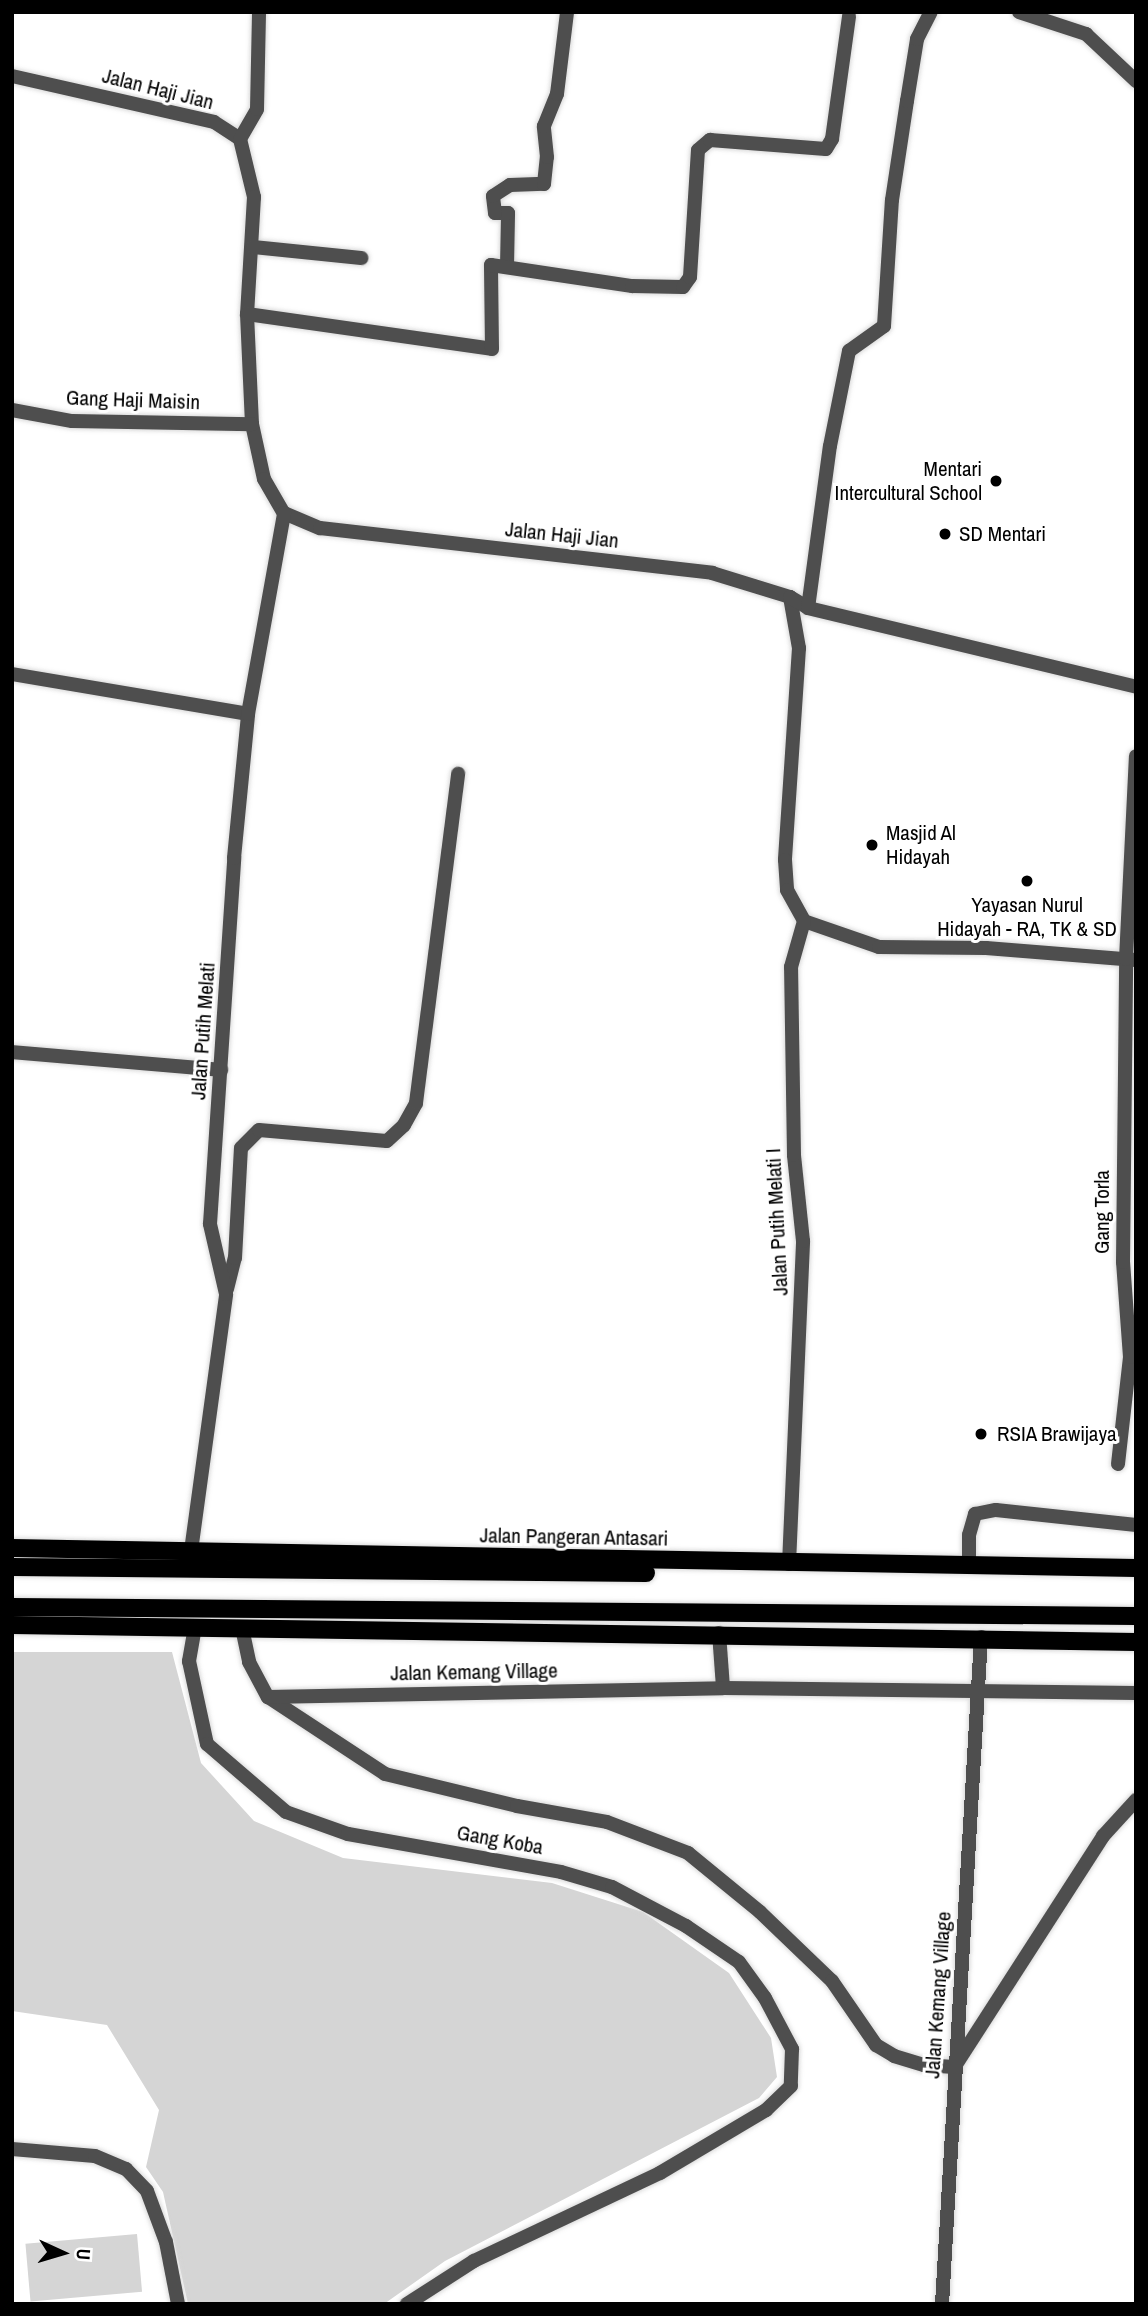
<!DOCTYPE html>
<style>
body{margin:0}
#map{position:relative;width:1148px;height:2316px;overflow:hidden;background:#fff;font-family:"Archivo Narrow",sans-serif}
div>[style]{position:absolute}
.green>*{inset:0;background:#d5d5d5;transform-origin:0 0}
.roads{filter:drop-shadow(0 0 2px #dbdbdb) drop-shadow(0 0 2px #dbdbdb)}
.lane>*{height:14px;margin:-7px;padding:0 7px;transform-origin:7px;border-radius:7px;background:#4e4e4e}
.street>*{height:14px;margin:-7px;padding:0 7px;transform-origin:7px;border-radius:7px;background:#4e4e4e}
.primary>*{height:18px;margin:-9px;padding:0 9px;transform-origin:9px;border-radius:9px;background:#000}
.dots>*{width:19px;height:19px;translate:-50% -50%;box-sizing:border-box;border:4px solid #fff;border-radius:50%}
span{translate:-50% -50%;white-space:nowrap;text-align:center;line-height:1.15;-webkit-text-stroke:6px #fff;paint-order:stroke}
.street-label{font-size:21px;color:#000}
.poi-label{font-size:21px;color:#000}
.right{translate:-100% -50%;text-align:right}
.left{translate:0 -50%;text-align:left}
.frame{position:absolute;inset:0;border:14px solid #000;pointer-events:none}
.north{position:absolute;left:28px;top:2218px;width:70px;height:70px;-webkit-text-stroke:5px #fff;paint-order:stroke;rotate:94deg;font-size:19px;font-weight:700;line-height:28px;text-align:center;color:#000}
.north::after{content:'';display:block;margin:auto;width:24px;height:32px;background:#000;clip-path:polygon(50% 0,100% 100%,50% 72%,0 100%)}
</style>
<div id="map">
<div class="green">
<i style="clip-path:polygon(12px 1652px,172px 1652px,201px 1763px,254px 1821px,343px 1858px,552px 1883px,643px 1912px,729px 1973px,771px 2038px,777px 2077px,759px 2098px,445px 2261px,384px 2304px,188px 2304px,163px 2192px,146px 2167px,159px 2110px,107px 2025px,12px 2011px)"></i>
<i style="left:137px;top:2234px;width:58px;height:112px;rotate:85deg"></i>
</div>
<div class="roads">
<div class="lane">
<i style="left:808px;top:608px;width:337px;rotate:13.5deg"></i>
<i style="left:969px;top:1566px;width:31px;rotate:-90deg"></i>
<i style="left:969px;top:1535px;width:22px;rotate:-74deg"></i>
<i style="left:975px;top:1514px;width:21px;rotate:-11deg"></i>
<i style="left:996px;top:1510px;width:141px;rotate:6.1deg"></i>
<i style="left:242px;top:1628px;width:35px;rotate:78deg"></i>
<i style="left:249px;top:1662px;width:40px;rotate:62deg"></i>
<i style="left:268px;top:1697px;width:140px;rotate:33.3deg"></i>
<i style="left:385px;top:1774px;width:136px;rotate:13.6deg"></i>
<i style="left:517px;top:1806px;width:91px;rotate:10.1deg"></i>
<i style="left:607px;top:1822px;width:87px;rotate:20.9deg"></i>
<i style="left:688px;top:1853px;width:93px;rotate:39.3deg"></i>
<i style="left:760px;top:1912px;width:100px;rotate:43.8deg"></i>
<i style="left:832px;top:1981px;width:78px;rotate:55.5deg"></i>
<i style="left:876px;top:2045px;width:21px;rotate:31deg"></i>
<i style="left:894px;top:2056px;width:31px;rotate:17deg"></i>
<i style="left:924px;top:2065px;width:30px;rotate:4deg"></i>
<i style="left:719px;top:1633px;width:55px;rotate:85.8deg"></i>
<i style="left:268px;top:1697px;width:455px;rotate:-1.1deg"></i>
<i style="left:723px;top:1688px;width:413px;rotate:0.7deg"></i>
<i style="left:955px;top:2066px;width:274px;rotate:-57.2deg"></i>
<i style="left:1103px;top:1836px;width:49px;rotate:-47.5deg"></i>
<i style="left:942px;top:2304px;width:668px;rotate:-86.65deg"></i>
</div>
<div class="street">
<i style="left:1019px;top:12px;width:71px;rotate:18.2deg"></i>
<i style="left:1086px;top:34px;width:69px;rotate:43.2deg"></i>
<i style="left:12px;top:76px;width:207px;rotate:12.8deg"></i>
<i style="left:214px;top:122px;width:31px;rotate:33deg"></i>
<i style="left:240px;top:139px;width:60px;rotate:76.4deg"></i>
<i style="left:254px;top:197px;width:117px;rotate:93.4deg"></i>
<i style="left:247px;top:314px;width:110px;rotate:87.4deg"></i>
<i style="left:252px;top:424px;width:56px;rotate:77.7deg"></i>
<i style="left:264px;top:479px;width:39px;rotate:60deg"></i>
<i style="left:284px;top:513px;width:39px;rotate:23deg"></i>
<i style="left:320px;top:528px;width:395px;rotate:6.5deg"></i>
<i style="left:712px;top:573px;width:82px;rotate:17.1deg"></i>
<i style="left:790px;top:597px;width:52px;rotate:80deg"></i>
<i style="left:799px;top:648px;width:212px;rotate:93.8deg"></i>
<i style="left:785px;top:860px;width:30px;rotate:86deg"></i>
<i style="left:787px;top:890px;width:35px;rotate:61deg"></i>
<i style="left:804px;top:921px;width:79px;rotate:19.1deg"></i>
<i style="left:879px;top:947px;width:107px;rotate:0.5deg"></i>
<i style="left:986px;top:948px;width:150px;rotate:4.6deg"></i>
<i style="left:240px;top:139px;width:34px;rotate:-60deg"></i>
<i style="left:257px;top:109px;width:97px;rotate:-88.8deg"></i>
<i style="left:253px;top:247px;width:109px;rotate:5.8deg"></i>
<i style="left:507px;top:267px;width:54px;rotate:-88.9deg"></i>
<i style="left:508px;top:213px;width:13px;rotate:180deg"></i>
<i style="left:495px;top:213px;width:17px;rotate:-97deg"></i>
<i style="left:493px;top:196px;width:20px;rotate:-33deg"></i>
<i style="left:510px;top:185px;width:34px;rotate:-2deg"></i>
<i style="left:544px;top:184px;width:27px;rotate:-84deg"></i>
<i style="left:547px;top:157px;width:31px;rotate:-96deg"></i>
<i style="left:544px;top:126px;width:35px;rotate:-68deg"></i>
<i style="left:557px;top:94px;width:83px;rotate:-83deg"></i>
<i style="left:247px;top:314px;width:247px;rotate:8.1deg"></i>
<i style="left:492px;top:349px;width:84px;rotate:-90.7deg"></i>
<i style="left:491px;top:265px;width:143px;rotate:8.5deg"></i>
<i style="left:632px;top:286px;width:51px;rotate:1.1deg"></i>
<i style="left:683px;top:287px;width:12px;rotate:-55deg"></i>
<i style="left:690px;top:277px;width:127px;rotate:-86.4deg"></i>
<i style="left:698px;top:150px;width:16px;rotate:-40deg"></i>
<i style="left:710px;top:140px;width:116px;rotate:4.4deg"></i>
<i style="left:826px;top:149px;width:12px;rotate:-59deg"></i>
<i style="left:832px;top:139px;width:124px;rotate:-82.1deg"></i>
<i style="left:12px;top:410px;width:61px;rotate:10.4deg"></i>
<i style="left:72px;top:421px;width:180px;rotate:1deg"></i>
<i style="left:790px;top:597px;width:21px;rotate:31deg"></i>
<i style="left:808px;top:608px;width:163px;rotate:-82.3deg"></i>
<i style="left:830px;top:446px;width:97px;rotate:-78.7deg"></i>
<i style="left:849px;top:351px;width:43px;rotate:-35.5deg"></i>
<i style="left:884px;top:326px;width:126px;rotate:-86.4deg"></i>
<i style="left:892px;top:200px;width:100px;rotate:-81.4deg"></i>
<i style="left:907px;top:101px;width:63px;rotate:-80.8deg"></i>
<i style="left:917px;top:39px;width:30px;rotate:-63deg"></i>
<i style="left:12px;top:674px;width:239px;rotate:9.6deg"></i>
<i style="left:12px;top:1052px;width:210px;rotate:4.9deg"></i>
<i style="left:227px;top:1289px;width:32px;rotate:-76deg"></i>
<i style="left:235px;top:1258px;width:110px;rotate:-86.9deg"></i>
<i style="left:241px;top:1148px;width:25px;rotate:-45deg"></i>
<i style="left:259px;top:1130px;width:128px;rotate:4.9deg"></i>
<i style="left:387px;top:1141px;width:23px;rotate:-43deg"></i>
<i style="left:404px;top:1125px;width:25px;rotate:-61deg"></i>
<i style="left:416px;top:1103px;width:332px;rotate:-82.7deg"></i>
<i style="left:1118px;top:1464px;width:108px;rotate:-83.6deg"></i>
<i style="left:1130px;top:1357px;width:95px;rotate:-94.2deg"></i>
<i style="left:1123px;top:1262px;width:303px;rotate:-89.4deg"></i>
<i style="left:1126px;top:959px;width:203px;rotate:-87.2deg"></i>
<i style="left:191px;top:1551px;width:259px;rotate:-82.2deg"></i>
<i style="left:226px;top:1294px;width:72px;rotate:-102.9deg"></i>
<i style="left:210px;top:1224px;width:367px;rotate:-86.2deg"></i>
<i style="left:234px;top:858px;width:145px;rotate:-84.4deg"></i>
<i style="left:248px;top:714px;width:204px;rotate:-79.8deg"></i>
<i style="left:789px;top:1564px;width:323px;rotate:-87.5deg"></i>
<i style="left:803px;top:1241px;width:86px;rotate:-96deg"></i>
<i style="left:794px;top:1155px;width:188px;rotate:-90.9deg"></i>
<i style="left:791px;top:967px;width:48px;rotate:-74.2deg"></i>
<i style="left:195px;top:1627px;width:35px;rotate:100deg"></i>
<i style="left:189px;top:1661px;width:85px;rotate:77.8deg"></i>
<i style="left:207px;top:1744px;width:104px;rotate:40.7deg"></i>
<i style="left:286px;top:1812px;width:66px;rotate:19.5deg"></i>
<i style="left:348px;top:1834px;width:216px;rotate:10.1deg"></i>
<i style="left:561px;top:1872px;width:53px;rotate:16.4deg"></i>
<i style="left:612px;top:1887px;width:84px;rotate:27.8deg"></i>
<i style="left:686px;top:1926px;width:64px;rotate:34.2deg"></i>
<i style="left:739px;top:1962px;width:44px;rotate:54.2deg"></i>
<i style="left:765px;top:1998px;width:58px;rotate:62.1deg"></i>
<i style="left:792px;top:2049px;width:37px;rotate:92deg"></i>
<i style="left:791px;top:2086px;width:35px;rotate:136deg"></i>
<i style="left:766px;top:2110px;width:123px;rotate:149.3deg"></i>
<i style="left:660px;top:2173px;width:206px;rotate:154.7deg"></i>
<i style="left:474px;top:2261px;width:80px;rotate:147.3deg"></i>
<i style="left:12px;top:2149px;width:83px;rotate:4.8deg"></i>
<i style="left:95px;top:2156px;width:34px;rotate:23deg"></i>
<i style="left:126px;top:2169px;width:30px;rotate:46deg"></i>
<i style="left:147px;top:2191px;width:54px;rotate:69.6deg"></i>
<i style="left:166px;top:2242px;width:63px;rotate:79deg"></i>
</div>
<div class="primary">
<i style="left:12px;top:1548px;width:1124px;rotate:1.02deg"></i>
<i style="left:12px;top:1567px;width:634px;rotate:0.54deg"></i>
<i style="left:12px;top:1607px;width:1124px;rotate:0.46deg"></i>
<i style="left:12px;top:1625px;width:1124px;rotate:0.87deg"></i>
</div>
</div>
<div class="dots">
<i style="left:996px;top:481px;background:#000"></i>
<i style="left:945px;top:534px;background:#000"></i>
<i style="left:872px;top:845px;background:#000"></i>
<i style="left:1027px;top:881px;background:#000"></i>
<i style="left:981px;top:1434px;background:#000"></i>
</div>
<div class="street-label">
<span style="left:158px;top:89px;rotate:14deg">Jalan Haji Jian</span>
<span style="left:133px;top:400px;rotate:2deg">Gang Haji Maisin</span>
<span style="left:562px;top:535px;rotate:6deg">Jalan Haji Jian</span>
<span style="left:203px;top:1031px;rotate:-86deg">Jalan Putih Melati</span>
<span style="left:1102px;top:1212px;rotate:-90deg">Gang Torla</span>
<span style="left:777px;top:1222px;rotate:-93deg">Jalan Putih Melati I</span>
<span style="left:574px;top:1537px;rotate:1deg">Jalan Pangeran Antasari</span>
<span style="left:474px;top:1672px;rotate:-1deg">Jalan Kemang Village</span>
<span style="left:500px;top:1840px;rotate:10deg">Gang Koba</span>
<span style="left:938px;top:1995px;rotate:-86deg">Jalan Kemang Village</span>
</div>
<div class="poi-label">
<span class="right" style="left:982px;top:481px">Mentari<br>Intercultural School</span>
<span class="left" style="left:959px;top:534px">SD Mentari</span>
<span class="left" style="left:886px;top:845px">Masjid Al<br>Hidayah</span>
<span style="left:1027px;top:917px">Yayasan Nurul<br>Hidayah - RA, TK &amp; SD</span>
<span class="left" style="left:997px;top:1434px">RSIA Brawijaya</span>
</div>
<div class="frame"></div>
<div class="north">U</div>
</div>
